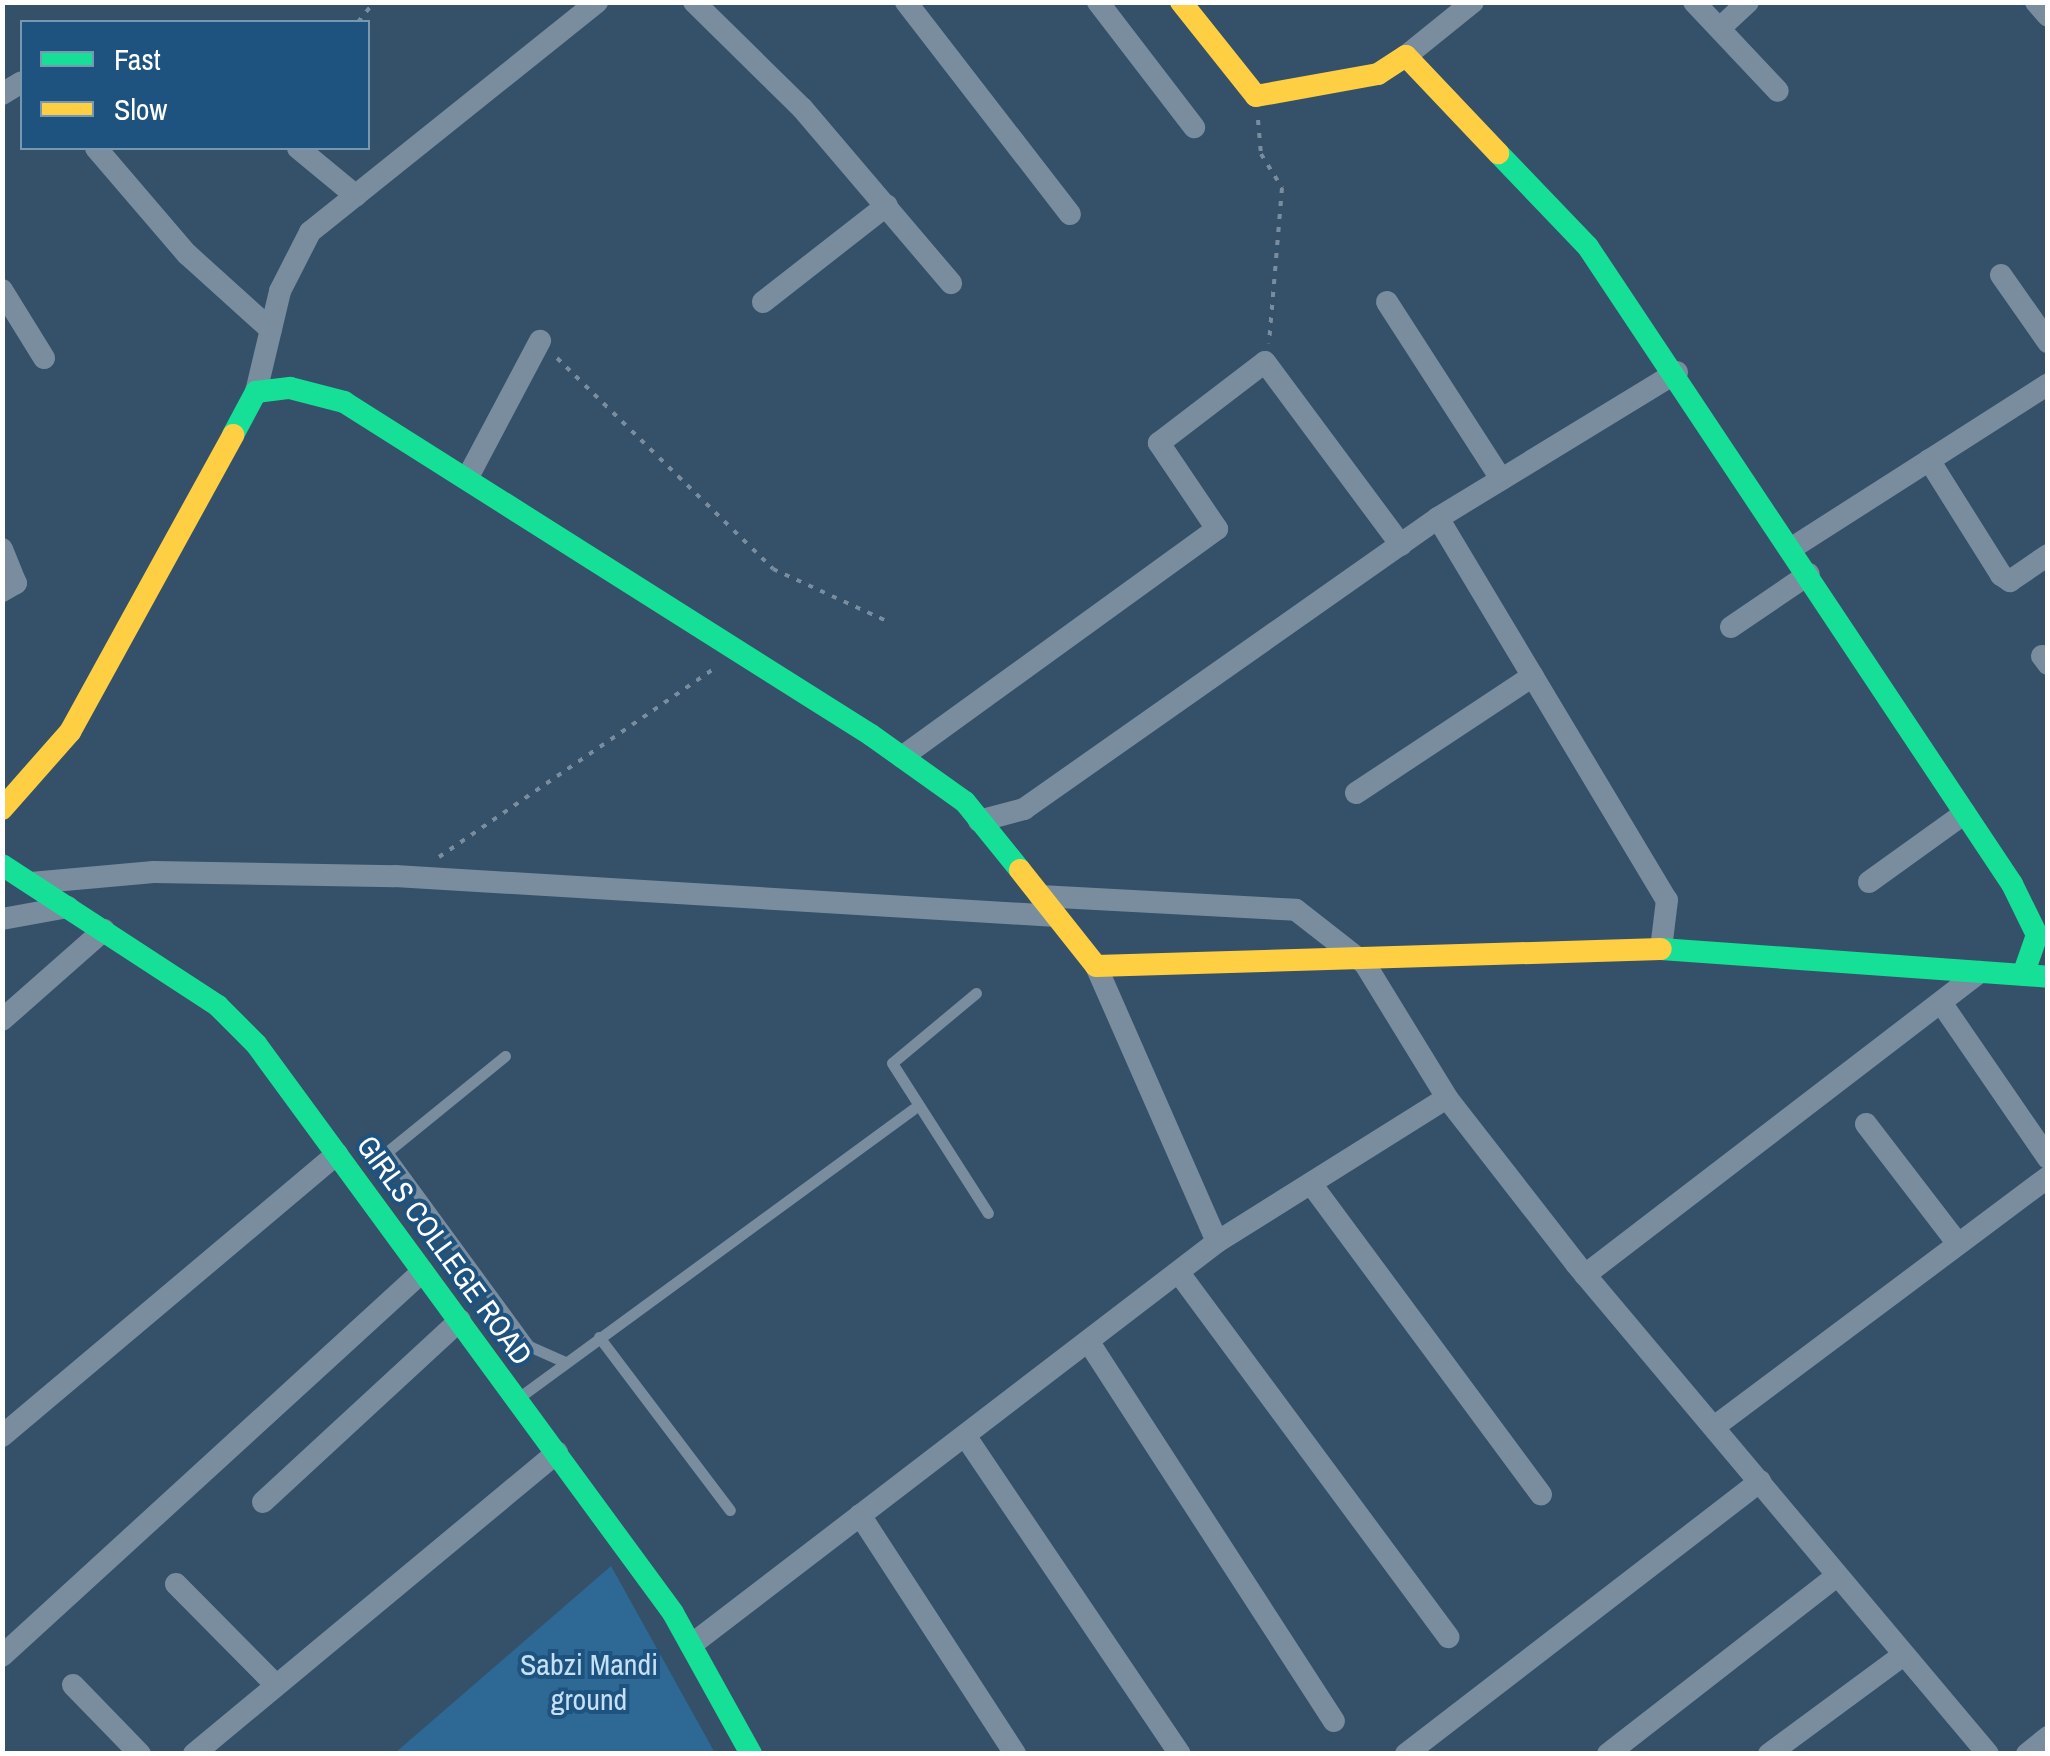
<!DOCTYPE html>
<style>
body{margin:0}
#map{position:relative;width:2050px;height:1756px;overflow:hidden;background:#345169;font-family:"Archivo Narrow",sans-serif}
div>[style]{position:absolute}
.green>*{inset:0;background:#2e6895}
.path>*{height:4px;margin-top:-2px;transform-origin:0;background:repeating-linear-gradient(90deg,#798d9f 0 5px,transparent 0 13px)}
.lane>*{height:11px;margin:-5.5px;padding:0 5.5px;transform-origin:5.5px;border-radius:5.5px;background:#798d9f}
.street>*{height:22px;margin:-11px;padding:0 11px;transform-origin:11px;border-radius:11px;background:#798d9f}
.fast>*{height:22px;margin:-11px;padding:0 11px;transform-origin:11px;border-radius:11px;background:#16e098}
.slow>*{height:22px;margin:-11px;padding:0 11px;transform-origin:11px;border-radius:11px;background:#ffcf43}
span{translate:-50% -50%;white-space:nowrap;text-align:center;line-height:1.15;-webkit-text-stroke:8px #1e537f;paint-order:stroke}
.street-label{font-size:30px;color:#fff}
.park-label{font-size:30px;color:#c5e1f6}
.frame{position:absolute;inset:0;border:5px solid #fff;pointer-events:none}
.legend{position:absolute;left:20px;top:20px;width:350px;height:130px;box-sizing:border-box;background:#1e537f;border:2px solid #7898b2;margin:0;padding:12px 18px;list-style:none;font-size:30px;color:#fff}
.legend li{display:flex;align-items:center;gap:20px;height:50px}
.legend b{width:50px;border:2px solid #7898b2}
</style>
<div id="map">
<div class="green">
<i style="clip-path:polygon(611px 1566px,715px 1753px,395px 1753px)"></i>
</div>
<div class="path">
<i style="left:358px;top:22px;width:26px;rotate:-51deg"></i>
<i style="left:1258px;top:120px;width:34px;rotate:85deg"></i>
<i style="left:1261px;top:154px;width:40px;rotate:58deg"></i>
<i style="left:1282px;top:188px;width:156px;rotate:94.8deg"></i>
<i style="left:557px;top:358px;width:302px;rotate:44.3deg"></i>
<i style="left:773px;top:569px;width:128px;rotate:24.6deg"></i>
<i style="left:439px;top:857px;width:336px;rotate:-34.4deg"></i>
</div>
<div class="lane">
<i style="left:976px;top:993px;width:109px;rotate:140.2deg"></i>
<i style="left:892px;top:1063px;width:178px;rotate:57.4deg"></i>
<i style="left:505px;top:1056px;width:152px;rotate:140.9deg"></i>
<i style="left:387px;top:1152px;width:240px;rotate:53.8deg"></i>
<i style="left:529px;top:1346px;width:39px;rotate:24deg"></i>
<i style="left:599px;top:1337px;width:217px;rotate:52.9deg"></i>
<i style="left:521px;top:1396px;width:486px;rotate:-36.2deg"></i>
</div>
<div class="street">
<i style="left:694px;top:2px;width:151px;rotate:44.5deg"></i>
<i style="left:802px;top:108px;width:230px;rotate:49.6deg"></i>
<i style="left:906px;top:2px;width:268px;rotate:52.3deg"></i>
<i style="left:1098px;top:2px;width:158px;rotate:52.5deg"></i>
<i style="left:1694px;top:2px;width:122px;rotate:46.7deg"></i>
<i style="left:2036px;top:2px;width:18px;rotate:49deg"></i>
<i style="left:1720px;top:28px;width:38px;rotate:-43deg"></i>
<i style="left:1406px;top:56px;width:86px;rotate:-38.9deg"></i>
<i style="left:2px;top:94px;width:23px;rotate:-31deg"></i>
<i style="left:96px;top:148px;width:140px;rotate:49.4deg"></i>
<i style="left:187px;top:254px;width:113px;rotate:42.1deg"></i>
<i style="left:298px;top:148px;width:75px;rotate:39.6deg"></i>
<i style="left:2001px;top:275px;width:82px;rotate:55deg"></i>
<i style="left:2px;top:290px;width:80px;rotate:58.3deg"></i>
<i style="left:763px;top:302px;width:157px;rotate:-38deg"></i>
<i style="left:1387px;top:302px;width:211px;rotate:57.2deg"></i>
<i style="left:256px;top:392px;width:104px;rotate:-76.6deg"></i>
<i style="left:280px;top:291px;width:66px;rotate:-63deg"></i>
<i style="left:310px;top:232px;width:368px;rotate:-38.7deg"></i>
<i style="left:1929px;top:460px;width:136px;rotate:57.9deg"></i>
<i style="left:2001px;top:575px;width:11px;rotate:34deg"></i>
<i style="left:2010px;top:581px;width:46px;rotate:-34.4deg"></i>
<i style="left:469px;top:475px;width:152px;rotate:-62.1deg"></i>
<i style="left:1438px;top:518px;width:280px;rotate:-31.4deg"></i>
<i style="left:1792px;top:548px;width:304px;rotate:-32.6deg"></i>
<i style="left:2px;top:549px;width:37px;rotate:68deg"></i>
<i style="left:16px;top:583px;width:16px;rotate:150deg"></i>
<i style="left:1731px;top:627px;width:94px;rotate:-34.2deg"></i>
<i style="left:2042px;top:656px;width:10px;rotate:53deg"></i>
<i style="left:902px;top:757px;width:389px;rotate:-35.9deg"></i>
<i style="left:1217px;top:529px;width:104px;rotate:-124deg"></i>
<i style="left:1159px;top:443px;width:133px;rotate:-37.4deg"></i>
<i style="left:1265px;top:362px;width:228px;rotate:53.4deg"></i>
<i style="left:1356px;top:793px;width:212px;rotate:-33.5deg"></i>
<i style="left:979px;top:821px;width:47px;rotate:-14.9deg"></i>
<i style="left:1024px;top:809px;width:506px;rotate:-35.1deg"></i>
<i style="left:1438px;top:518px;width:445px;rotate:59.1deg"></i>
<i style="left:1667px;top:900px;width:49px;rotate:97deg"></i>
<i style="left:1869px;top:882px;width:118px;rotate:-35.7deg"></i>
<i style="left:31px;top:883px;width:123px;rotate:-5.1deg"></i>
<i style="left:154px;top:872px;width:241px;rotate:1deg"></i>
<i style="left:395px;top:876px;width:662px;rotate:3.46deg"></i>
<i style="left:1040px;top:896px;width:256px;rotate:3.1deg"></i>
<i style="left:1296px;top:910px;width:88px;rotate:38deg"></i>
<i style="left:1365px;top:964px;width:157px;rotate:58.5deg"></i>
<i style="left:1447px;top:1098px;width:210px;rotate:52.1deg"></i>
<i style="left:1576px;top:1264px;width:640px;rotate:49.94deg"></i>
<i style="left:2px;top:919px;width:67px;rotate:-10.3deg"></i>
<i style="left:1096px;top:966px;width:301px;rotate:66.3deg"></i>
<i style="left:1942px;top:1004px;width:187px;rotate:55.5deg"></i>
<i style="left:2px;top:1020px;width:136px;rotate:-41.4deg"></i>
<i style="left:1866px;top:1124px;width:151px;rotate:52.5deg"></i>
<i style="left:1312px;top:1185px;width:385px;rotate:53.5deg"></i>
<i style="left:1179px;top:1273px;width:453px;rotate:53.5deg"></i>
<i style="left:1585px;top:1275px;width:498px;rotate:-37.5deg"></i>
<i style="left:1090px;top:1344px;width:449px;rotate:57.1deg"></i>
<i style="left:1714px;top:1427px;width:417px;rotate:-36.8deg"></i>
<i style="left:2px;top:1436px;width:438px;rotate:-40.1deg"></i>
<i style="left:966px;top:1437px;width:382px;rotate:56deg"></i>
<i style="left:263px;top:1502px;width:268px;rotate:-42.7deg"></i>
<i style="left:860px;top:1515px;width:285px;rotate:57deg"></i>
<i style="left:176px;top:1584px;width:142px;rotate:45.3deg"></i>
<i style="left:691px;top:1645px;width:663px;rotate:-37.46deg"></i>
<i style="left:1217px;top:1242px;width:271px;rotate:-32.1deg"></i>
<i style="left:2px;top:1656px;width:570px;rotate:-42.44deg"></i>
<i style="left:73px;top:1685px;width:96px;rotate:45.8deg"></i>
<i style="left:194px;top:1754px;width:472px;rotate:-39.7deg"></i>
<i style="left:1406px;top:1754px;width:447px;rotate:-37.6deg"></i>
<i style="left:1608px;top:1754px;width:290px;rotate:-37.9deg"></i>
<i style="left:1769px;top:1754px;width:165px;rotate:-36.4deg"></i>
<i style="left:2027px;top:1754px;width:27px;rotate:-39deg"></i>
</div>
<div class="fast">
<i style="left:1498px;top:153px;width:130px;rotate:46.2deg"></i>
<i style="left:1588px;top:247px;width:765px;rotate:56.35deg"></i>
<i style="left:2012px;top:884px;width:57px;rotate:63.9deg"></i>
<i style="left:2037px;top:935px;width:42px;rotate:109.3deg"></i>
<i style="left:233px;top:435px;width:49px;rotate:-61.9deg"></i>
<i style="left:256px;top:392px;width:34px;rotate:-7deg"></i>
<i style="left:290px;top:388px;width:56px;rotate:14.5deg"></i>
<i style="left:344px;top:402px;width:623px;rotate:32.29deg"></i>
<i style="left:871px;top:735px;width:115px;rotate:35.5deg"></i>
<i style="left:965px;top:802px;width:87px;rotate:51deg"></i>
<i style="left:2px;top:865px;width:258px;rotate:33.1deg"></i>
<i style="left:218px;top:1006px;width:54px;rotate:45deg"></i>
<i style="left:256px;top:1044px;width:705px;rotate:53.76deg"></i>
<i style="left:673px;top:1613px;width:161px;rotate:61deg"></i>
<i style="left:1661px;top:949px;width:388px;rotate:4.1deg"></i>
</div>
<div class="slow">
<i style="left:1181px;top:2px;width:120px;rotate:51.4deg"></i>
<i style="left:1256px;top:96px;width:124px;rotate:-10.2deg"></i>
<i style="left:1378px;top:74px;width:33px;rotate:-33deg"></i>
<i style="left:1406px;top:56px;width:134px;rotate:46.5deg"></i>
<i style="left:2px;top:809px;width:103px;rotate:-48.6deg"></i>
<i style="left:70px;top:732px;width:339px;rotate:-61.2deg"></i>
<i style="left:1020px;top:870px;width:122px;rotate:51.6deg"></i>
<i style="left:1096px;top:966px;width:565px;rotate:-1.72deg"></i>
</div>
<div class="street-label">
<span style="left:445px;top:1250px;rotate:54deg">GIRLS COLLEGE ROAD</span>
</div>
<div class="park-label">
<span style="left:589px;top:1681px">Sabzi Mandi<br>ground</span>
</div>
<div class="frame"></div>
<ul class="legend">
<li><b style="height:12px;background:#16e098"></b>Fast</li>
<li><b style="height:12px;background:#ffcf43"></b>Slow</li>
</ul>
</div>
